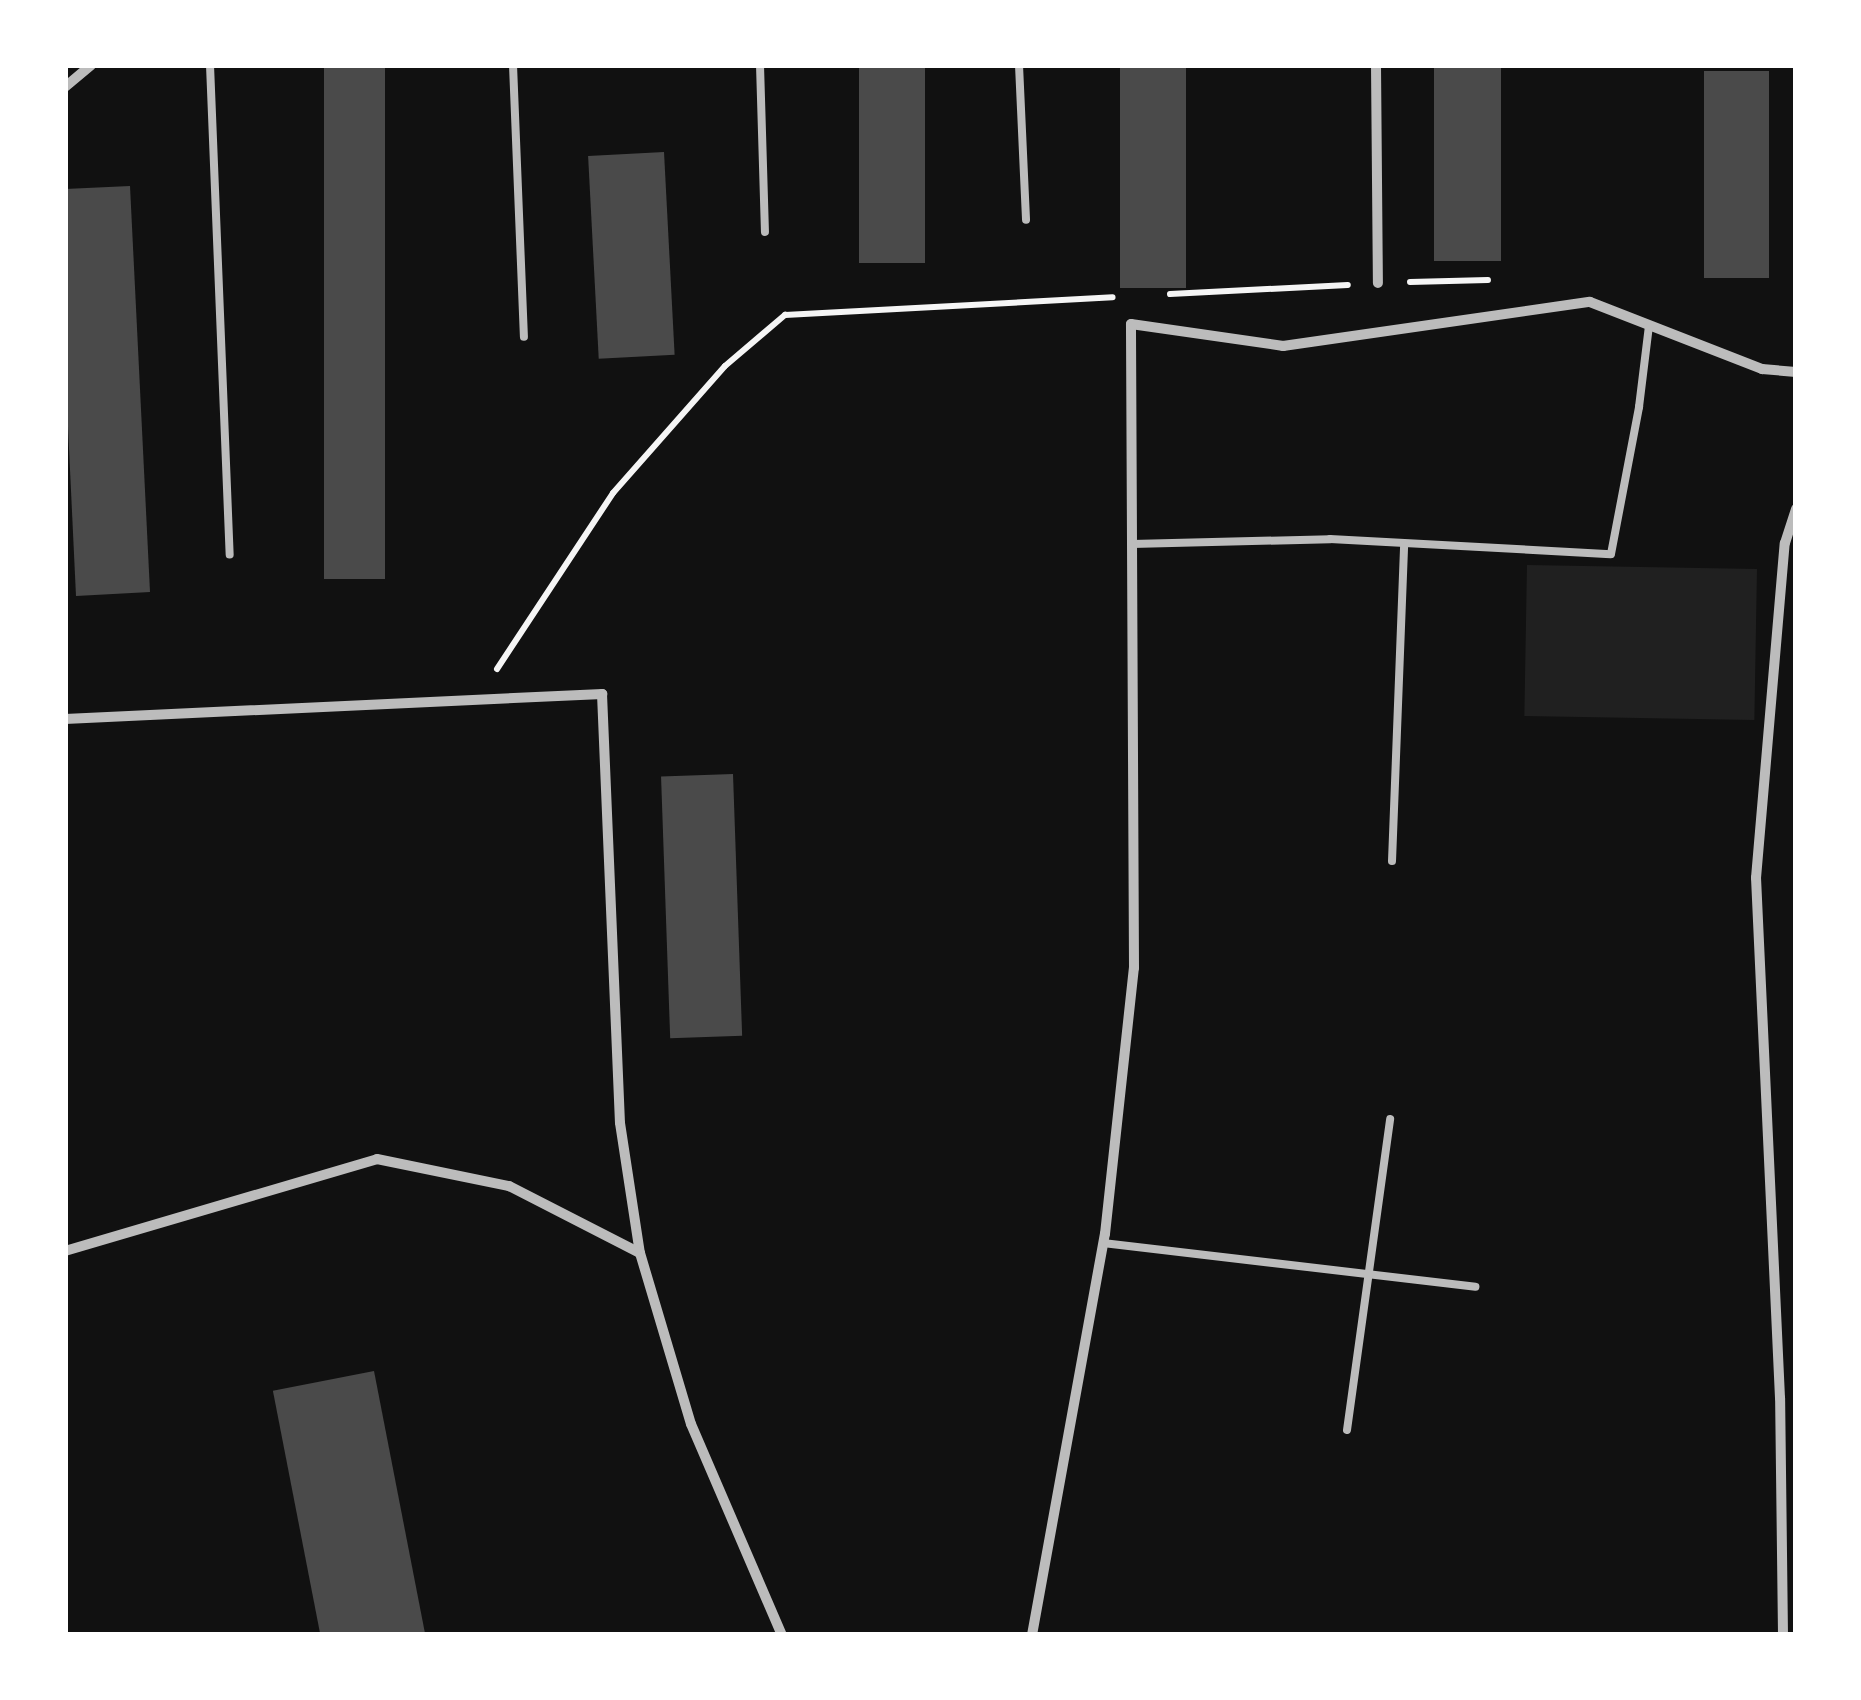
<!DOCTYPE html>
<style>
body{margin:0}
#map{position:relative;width:1861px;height:1700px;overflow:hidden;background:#111;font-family:"Golos Text",sans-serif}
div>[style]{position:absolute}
.green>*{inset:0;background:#202020;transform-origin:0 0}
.building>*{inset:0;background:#4a4a4a;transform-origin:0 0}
.path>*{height:6px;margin:-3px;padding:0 3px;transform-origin:3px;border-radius:3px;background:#f5f5f5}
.service>*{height:8px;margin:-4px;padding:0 4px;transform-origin:4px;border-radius:4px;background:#bcbcbc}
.minor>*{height:10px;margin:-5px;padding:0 5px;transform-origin:5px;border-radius:5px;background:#bcbcbc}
span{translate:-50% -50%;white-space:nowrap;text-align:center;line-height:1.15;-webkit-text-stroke:8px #fff;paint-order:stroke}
.frame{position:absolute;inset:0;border:68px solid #fff;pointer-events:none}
</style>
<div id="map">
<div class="green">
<i style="left:1527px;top:565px;width:230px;height:151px;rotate:1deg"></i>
</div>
<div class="building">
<i style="left:324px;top:65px;width:61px;height:514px"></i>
<i style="left:859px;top:65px;width:66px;height:198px"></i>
<i style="left:1120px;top:65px;width:66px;height:223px"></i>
<i style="left:1434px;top:65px;width:67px;height:196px"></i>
<i style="left:1704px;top:71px;width:65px;height:207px"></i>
<i style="left:664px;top:152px;width:203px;height:76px;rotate:87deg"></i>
<i style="clip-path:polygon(130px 186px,150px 592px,76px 596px,65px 364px,65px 189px)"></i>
<i style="left:733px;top:774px;width:262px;height:72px;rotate:88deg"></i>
<i style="left:374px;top:1371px;width:269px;height:103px;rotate:79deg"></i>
</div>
<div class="path">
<i style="left:1410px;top:282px;width:78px;rotate:-1.5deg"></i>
<i style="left:1170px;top:294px;width:178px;rotate:-2.9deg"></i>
<i style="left:497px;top:669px;width:211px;rotate:-56.6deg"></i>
<i style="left:613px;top:493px;width:169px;rotate:-48.6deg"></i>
<i style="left:725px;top:366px;width:79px;rotate:-40.4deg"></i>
<i style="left:785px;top:315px;width:328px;rotate:-3.1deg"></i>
</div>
<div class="service">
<i style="left:210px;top:65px;width:490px;rotate:87.7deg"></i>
<i style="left:513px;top:65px;width:272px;rotate:87.7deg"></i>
<i style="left:760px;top:65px;width:167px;rotate:88.3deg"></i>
<i style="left:1019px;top:65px;width:155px;rotate:87.4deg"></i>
<i style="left:1132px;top:544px;width:198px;rotate:-1.4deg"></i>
<i style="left:1330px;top:539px;width:281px;rotate:3.1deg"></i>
<i style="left:1611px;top:554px;width:150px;rotate:-79.2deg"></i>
<i style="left:1639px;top:407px;width:83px;rotate:-83deg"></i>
<i style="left:1392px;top:861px;width:316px;rotate:-87.8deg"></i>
<i style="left:1103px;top:1243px;width:375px;rotate:6.7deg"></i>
<i style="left:1347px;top:1430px;width:314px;rotate:-82.1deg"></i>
</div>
<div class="minor">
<i style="left:1376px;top:65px;width:218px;rotate:89.5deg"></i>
<i style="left:65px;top:87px;width:34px;rotate:-40deg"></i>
<i style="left:65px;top:719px;width:538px;rotate:-2.67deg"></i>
<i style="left:602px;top:694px;width:429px;rotate:87.6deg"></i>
<i style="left:620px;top:1123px;width:132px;rotate:81.3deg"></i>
<i style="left:640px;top:1253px;width:178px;rotate:73.4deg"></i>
<i style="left:691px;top:1424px;width:230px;rotate:66.7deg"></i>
<i style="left:65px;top:1251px;width:325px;rotate:-16.4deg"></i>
<i style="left:377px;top:1159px;width:135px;rotate:11.6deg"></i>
<i style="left:509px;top:1186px;width:147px;rotate:27.1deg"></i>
<i style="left:1032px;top:1635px;width:408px;rotate:-79.7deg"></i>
<i style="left:1105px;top:1234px;width:268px;rotate:-83.8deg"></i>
<i style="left:1134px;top:968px;width:644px;rotate:-90.27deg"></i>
<i style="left:1131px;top:324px;width:154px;rotate:8.2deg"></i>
<i style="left:1283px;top:346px;width:310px;rotate:-8.2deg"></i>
<i style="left:1590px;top:302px;width:185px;rotate:21.3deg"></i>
<i style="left:1762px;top:369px;width:34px;rotate:5deg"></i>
<i style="left:1783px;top:1635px;width:237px;rotate:-90.7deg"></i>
<i style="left:1780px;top:1398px;width:521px;rotate:-92.64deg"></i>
<i style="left:1756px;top:878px;width:336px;rotate:-85.1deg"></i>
<i style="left:1785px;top:543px;width:36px;rotate:-72deg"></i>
</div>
<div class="frame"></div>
</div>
